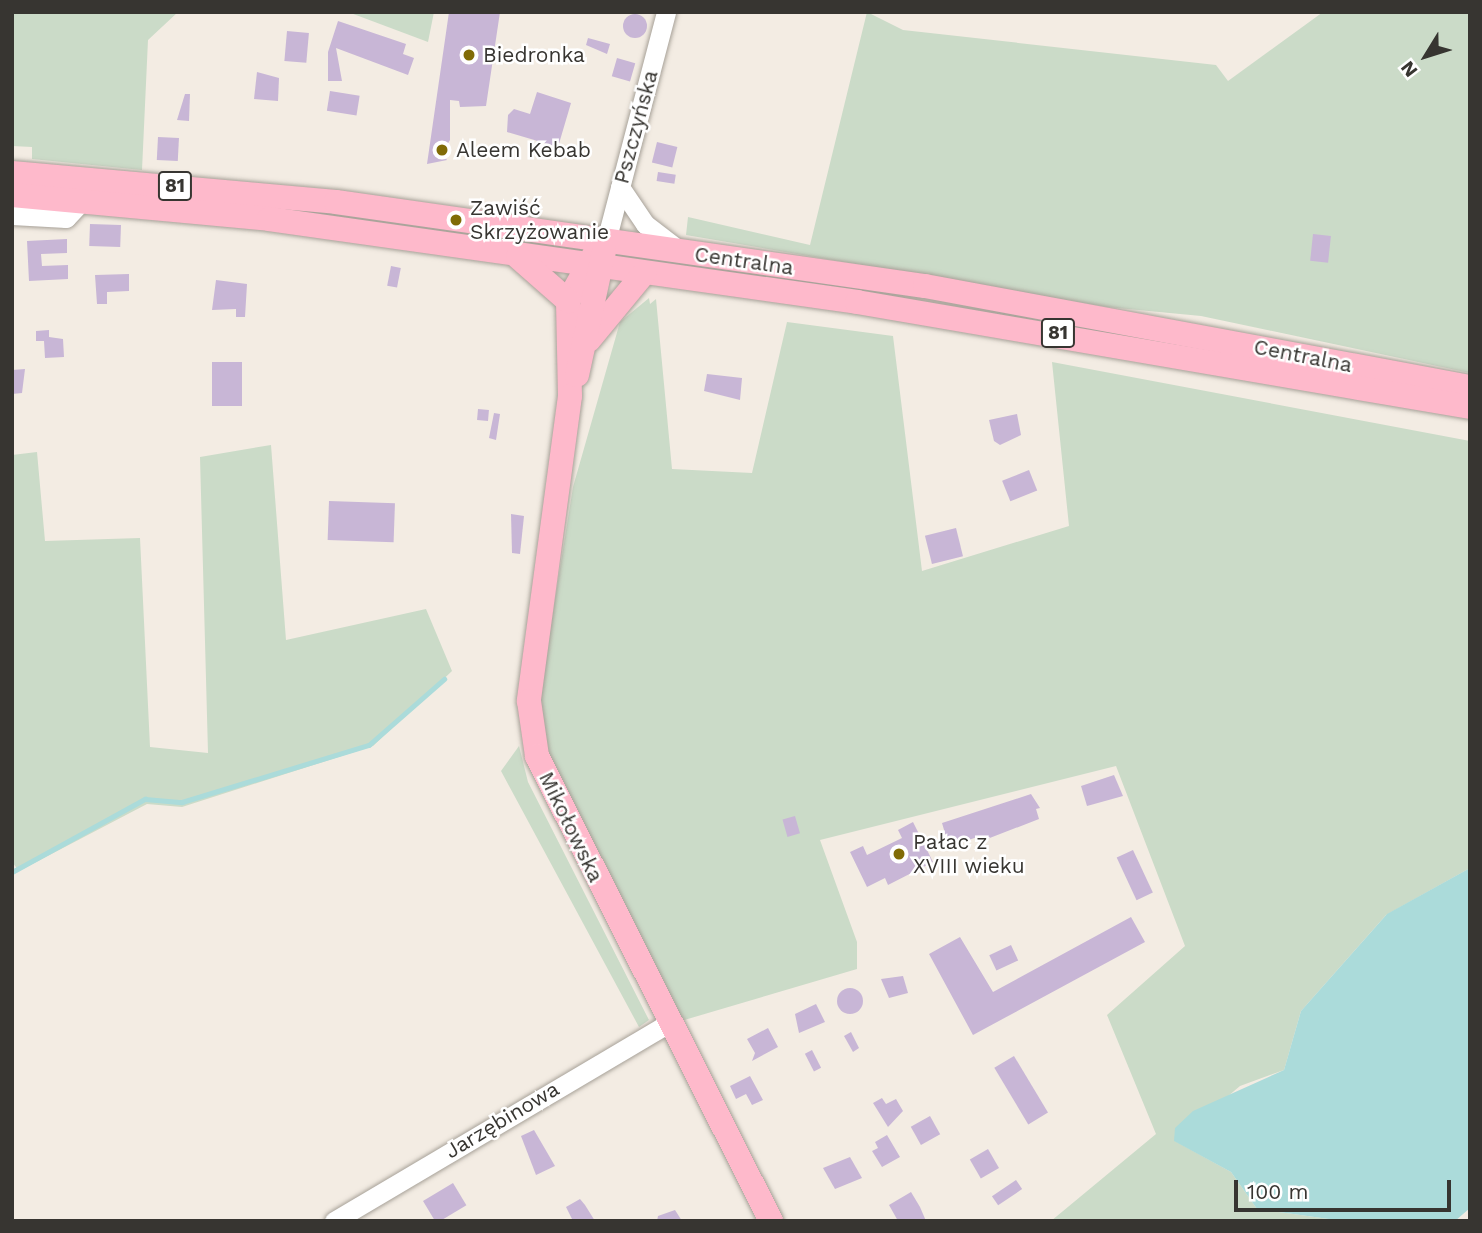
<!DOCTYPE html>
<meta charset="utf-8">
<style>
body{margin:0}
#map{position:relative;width:1482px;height:1233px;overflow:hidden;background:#f3ece3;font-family:"Work Sans",sans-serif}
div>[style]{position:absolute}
.green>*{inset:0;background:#cbdbc8}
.water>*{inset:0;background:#abdbda}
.stream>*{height:4.5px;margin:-2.25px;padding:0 2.25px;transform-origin:2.25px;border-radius:2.25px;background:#abdbda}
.building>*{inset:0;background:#c8b6d6;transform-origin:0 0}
.round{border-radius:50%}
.roads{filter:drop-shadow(0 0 2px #a7a198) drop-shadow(0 0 2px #a7a198)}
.minor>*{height:19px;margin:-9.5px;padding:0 9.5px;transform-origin:9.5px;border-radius:9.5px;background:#fff}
.major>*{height:24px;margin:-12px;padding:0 12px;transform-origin:12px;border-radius:12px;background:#feb9cb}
.dots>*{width:19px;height:19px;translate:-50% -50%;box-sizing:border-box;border:4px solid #fff;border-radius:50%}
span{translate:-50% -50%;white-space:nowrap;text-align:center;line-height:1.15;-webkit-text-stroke:5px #fff;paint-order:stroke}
.shield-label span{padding:2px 5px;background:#fff;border:2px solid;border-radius:5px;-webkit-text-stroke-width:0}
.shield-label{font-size:19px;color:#373531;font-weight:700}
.poi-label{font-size:21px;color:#373531}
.left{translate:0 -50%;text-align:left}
.street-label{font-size:21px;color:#373531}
.frame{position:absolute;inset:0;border:14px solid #373531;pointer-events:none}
.north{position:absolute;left:1391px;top:21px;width:70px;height:70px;-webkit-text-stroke:5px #fff;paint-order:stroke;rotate:232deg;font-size:19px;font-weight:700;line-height:28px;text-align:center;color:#373531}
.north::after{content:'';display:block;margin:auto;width:24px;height:32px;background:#373531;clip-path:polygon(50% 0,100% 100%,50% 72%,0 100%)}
.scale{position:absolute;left:1234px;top:1180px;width:217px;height:32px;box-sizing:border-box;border:4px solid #373531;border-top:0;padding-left:9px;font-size:21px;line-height:24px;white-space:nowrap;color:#373531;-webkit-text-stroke:5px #fff;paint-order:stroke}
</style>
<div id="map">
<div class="green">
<i style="clip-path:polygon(12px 12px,178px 12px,148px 40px,142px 170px,32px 159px,32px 147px,12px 146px)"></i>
<i style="clip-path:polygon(348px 12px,434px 12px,428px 42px)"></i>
<i style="clip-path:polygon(867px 12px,903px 30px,1216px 65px,1228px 81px,1323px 12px,1470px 12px,1470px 373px,1201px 316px,1107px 307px,686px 235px,688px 217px,810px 245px)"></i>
<i style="clip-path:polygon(649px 298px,650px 304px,656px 299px,672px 469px,752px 473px,787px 322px,893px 336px,922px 571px,1069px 526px,1052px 362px,1470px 441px,1470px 868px,1386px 915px,1301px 1011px,1284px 1070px,1240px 1086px,1175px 1141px,1231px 1172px,1257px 1209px,1343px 1221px,1051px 1221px,1156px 1134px,1107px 1015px,1185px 946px,1116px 766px,820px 840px,857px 942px,857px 969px,664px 1026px,543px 761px,539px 700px,573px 487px,620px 322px)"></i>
<i style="clip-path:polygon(271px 445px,286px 640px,426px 609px,452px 671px,373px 746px,182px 807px,147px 804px,19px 871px,12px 862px,12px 455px,37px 452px,45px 541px,140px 538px,150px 747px,208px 753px,200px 457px)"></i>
<i style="clip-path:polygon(519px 746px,528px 782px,649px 1020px,639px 1027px,501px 771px)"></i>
</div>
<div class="water">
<i style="clip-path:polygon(1470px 868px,1470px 1208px,1455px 1221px,1343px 1221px,1257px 1209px,1231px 1172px,1174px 1141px,1175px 1128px,1193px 1111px,1284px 1070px,1301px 1011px,1387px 914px)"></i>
</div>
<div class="stream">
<i style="left:12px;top:872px;width:152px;rotate:-28.8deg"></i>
<i style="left:145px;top:799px;width:37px;rotate:5deg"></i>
<i style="left:182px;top:802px;width:195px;rotate:-17deg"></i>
<i style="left:369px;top:745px;width:100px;rotate:-41.3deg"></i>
</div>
<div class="building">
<i style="clip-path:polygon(449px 12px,500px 12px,486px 106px,460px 107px,459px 101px,450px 100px,450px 140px,442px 153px,447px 160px,427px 164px)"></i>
<i class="round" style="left:623px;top:14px;width:24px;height:24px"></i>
<i style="clip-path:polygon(338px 21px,406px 44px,403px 54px,414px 58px,408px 75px,336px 48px,342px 81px,328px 81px,328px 52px)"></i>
<i style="left:287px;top:31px;width:22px;height:30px;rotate:5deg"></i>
<i style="clip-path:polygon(588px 38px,610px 44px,607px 54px,586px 45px)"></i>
<i style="left:617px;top:58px;width:19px;height:19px;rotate:16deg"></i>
<i style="clip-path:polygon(257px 72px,279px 78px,278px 101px,254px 99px)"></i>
<i style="left:330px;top:91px;width:30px;height:20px;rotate:9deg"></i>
<i style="clip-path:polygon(537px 92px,571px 103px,558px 147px,507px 132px,508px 115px,514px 109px,530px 114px)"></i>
<i style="clip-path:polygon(185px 94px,190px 94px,189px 121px,177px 120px)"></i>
<i style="left:158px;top:137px;width:21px;height:23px;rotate:3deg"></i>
<i style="left:657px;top:142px;width:21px;height:21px;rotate:14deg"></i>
<i style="left:658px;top:172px;width:18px;height:9px;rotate:9deg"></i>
<i style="left:90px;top:224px;width:31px;height:22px;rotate:2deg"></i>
<i style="left:1313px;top:234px;width:18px;height:27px;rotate:6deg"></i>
<i style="clip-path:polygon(67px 239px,67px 253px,41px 254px,42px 266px,68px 265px,68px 279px,29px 281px,27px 241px)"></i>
<i style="left:391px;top:266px;width:10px;height:20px;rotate:11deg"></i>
<i style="clip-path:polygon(129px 274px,129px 291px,107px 292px,107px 304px,97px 304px,95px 275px)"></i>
<i style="clip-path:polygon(216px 280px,247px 284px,245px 317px,236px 317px,236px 309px,212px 310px)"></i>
<i style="clip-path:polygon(49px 330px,49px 337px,63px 339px,64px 357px,45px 358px,44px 341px,36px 341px,36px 331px)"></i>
<i style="left:212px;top:362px;width:30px;height:44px"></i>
<i style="clip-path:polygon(25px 369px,22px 393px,12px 394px,12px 370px)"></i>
<i style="clip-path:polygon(707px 374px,742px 378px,740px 400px,704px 391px)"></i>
<i style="left:478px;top:409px;width:11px;height:11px;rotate:5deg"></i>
<i style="clip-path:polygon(494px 413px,500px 414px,496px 440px,489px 438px)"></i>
<i style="clip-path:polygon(1017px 414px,1021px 435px,1000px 445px,994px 441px,989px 420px)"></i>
<i style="left:1029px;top:470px;width:22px;height:29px;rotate:68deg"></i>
<i style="left:329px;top:501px;width:66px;height:39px;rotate:2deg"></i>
<i style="clip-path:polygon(511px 514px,524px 516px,520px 554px,512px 553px)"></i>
<i style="left:956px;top:528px;width:29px;height:32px;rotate:76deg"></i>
<i style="clip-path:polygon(1114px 775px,1123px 796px,1087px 806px,1081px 786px)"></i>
<i style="clip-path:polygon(1031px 794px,1040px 808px,1036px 809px,1039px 819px,982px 841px,980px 836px,949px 847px,942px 823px)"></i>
<i style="left:795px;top:816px;width:18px;height:13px;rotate:74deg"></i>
<i style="clip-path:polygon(913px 822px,933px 862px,888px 885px,885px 878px,867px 887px,850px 852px,863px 846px,867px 855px,902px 838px,898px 830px)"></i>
<i style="left:1133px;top:850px;width:47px;height:18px;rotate:65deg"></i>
<i style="clip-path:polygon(1131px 917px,1145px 942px,973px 1035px,929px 954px,960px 937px,993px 992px)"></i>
<i style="left:1011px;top:945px;width:17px;height:24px;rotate:65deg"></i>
<i style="clip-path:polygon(903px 976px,908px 993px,889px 998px,881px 979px)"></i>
<i class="round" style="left:837px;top:988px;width:26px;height:26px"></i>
<i style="clip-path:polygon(816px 1004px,825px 1022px,799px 1033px,795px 1014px)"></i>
<i style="clip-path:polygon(768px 1028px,778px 1047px,752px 1061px,755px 1053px,747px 1039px)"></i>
<i style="clip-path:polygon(851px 1032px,859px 1048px,853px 1052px,844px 1036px)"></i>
<i style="left:812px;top:1050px;width:20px;height:8px;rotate:63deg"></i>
<i style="left:1014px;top:1056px;width:66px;height:23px;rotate:59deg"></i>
<i style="clip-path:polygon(750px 1076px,763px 1100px,752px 1105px,746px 1094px,736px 1099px,730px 1086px)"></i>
<i style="clip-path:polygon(882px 1098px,886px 1104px,896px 1099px,903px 1111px,888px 1127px,873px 1103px)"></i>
<i style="left:930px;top:1116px;width:21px;height:22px;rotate:61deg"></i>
<i style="clip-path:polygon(534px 1130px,555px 1166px,536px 1175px,521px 1136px)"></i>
<i style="clip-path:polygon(887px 1135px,900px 1157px,882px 1167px,872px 1151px,878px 1148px,875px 1142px)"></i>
<i style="left:988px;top:1149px;width:22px;height:21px;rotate:60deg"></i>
<i style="clip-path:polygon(850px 1157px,862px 1178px,835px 1189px,823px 1168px)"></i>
<i style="left:1016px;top:1180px;width:11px;height:29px;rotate:56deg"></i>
<i style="left:453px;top:1183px;width:26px;height:35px;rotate:59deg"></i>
<i style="clip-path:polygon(911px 1192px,920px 1207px,926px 1221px,898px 1221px,889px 1205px)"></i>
<i style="clip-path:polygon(580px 1199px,585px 1205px,595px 1221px,573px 1221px,566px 1207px)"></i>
<i style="clip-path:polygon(675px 1210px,682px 1221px,657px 1221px,658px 1216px)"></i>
</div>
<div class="roads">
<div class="minor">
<i style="left:620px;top:187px;width:45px;rotate:56deg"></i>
<i style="left:645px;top:224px;width:44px;rotate:37.6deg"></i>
<i style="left:12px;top:215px;width:54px;rotate:3.2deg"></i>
<i style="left:66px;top:218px;width:23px;rotate:-47deg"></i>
<i style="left:606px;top:241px;width:237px;rotate:-75.3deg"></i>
<i style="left:334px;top:1221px;width:391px;rotate:-30.6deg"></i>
</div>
<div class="major">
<i style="left:12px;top:173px;width:325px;rotate:5.1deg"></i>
<i style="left:336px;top:202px;width:595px;rotate:8.12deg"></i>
<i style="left:925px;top:286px;width:554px;rotate:10.5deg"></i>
<i style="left:12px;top:195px;width:258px;rotate:5.3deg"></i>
<i style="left:269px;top:219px;width:594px;rotate:8.03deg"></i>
<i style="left:857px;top:302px;width:622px;rotate:9.72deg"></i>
<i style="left:594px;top:255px;width:53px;rotate:119.5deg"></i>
<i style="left:568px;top:301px;width:95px;rotate:88.8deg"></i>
<i style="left:570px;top:396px;width:308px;rotate:97.7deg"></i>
<i style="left:529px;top:701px;width:56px;rotate:81.7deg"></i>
<i style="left:537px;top:756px;width:521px;rotate:63.29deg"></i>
<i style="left:518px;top:257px;width:67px;rotate:41.3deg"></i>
<i style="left:589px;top:340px;width:87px;rotate:-50.6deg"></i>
<i style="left:577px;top:375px;width:127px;rotate:-77.7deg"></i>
</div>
</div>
<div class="dots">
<i style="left:469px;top:55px;background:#816b06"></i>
<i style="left:442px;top:150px;background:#816b06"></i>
<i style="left:456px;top:220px;background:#816b06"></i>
<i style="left:899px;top:854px;background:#816b06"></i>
</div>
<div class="shield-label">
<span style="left:175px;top:186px">81</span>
<span style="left:1058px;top:333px">81</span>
</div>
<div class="poi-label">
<span class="left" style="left:483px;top:55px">Biedronka</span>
<span class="left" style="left:456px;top:150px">Aleem Kebab</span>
<span class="left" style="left:470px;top:220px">Zawiść<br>Skrzyżowanie</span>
<span class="left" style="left:913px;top:854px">Pałac z<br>XVIII wieku</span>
</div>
<div class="street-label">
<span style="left:636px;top:127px;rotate:-75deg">Pszczyńska</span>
<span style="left:744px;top:261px;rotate:8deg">Centralna</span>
<span style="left:1303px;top:356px;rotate:11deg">Centralna</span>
<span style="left:571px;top:827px;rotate:64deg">Mikołowska</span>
<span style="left:502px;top:1120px;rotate:-31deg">Jarzębinowa</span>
</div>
<div class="frame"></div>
<div class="north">N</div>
<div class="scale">100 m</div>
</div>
